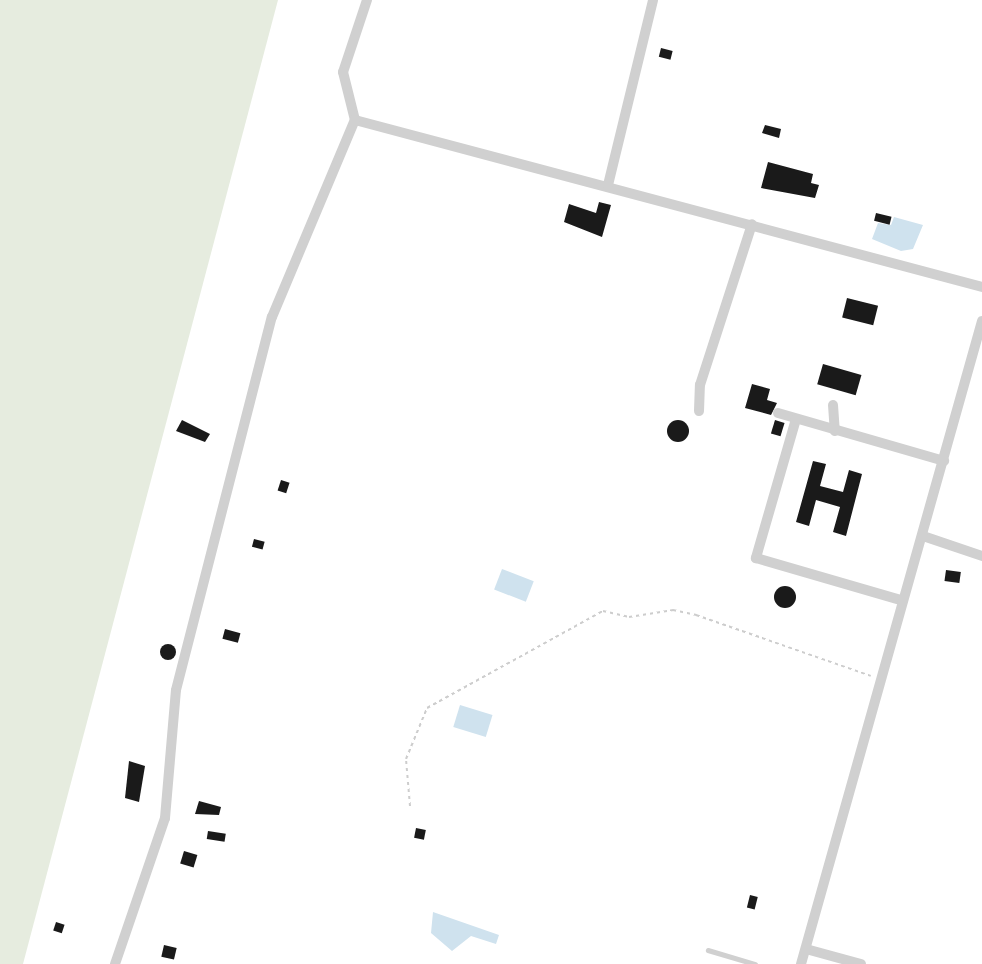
<!DOCTYPE html>
<style>
body{margin:0}
#map{position:relative;width:982px;height:964px;overflow:hidden;background:#fff;font-family:"Noto Sans",sans-serif}
div>[style]{position:absolute}
.green>*{inset:0;background:#e6ecdf}
.water>*{inset:0;background:#cfe2ee;transform-origin:0 0}
.building>*{inset:0;background:#1a1a1a;transform-origin:0 0}
.round{border-radius:50%}
.path>*{height:2px;margin-top:-1px;transform-origin:0;background:repeating-linear-gradient(90deg,#cdcdcd 0 3.5px,transparent 0 7px)}
.service>*{height:4.5px;margin:-2.25px;padding:0 2.25px;transform-origin:2.25px;border-radius:2.25px;background:#d0d0d0}
.minor>*{height:10px;margin:-5px;padding:0 5px;transform-origin:5px;border-radius:5px;background:#d0d0d0}
span{translate:-50% -50%;white-space:nowrap;text-align:center;line-height:1.15;-webkit-text-stroke:7px #fff;paint-order:stroke}
</style>
<div id="map">
<div class="green">
<i style="clip-path:polygon(0 0,278px 0,23px 964px,0 964px)"></i>
</div>
<div class="water">
<i style="clip-path:polygon(894px 217px,923px 225px,913px 249px,901px 251px,872px 239px,878px 223px,891px 225px)"></i>
<i style="left:502px;top:569px;width:34px;height:22px;rotate:21deg"></i>
<i style="left:460px;top:705px;width:34px;height:23px;rotate:17deg"></i>
<i style="clip-path:polygon(433px 912px,499px 935px,496px 944px,471px 936px,452px 951px,431px 933px)"></i>
</div>
<div class="building">
<i style="left:661px;top:48px;width:12px;height:9px;rotate:14deg"></i>
<i style="clip-path:polygon(765px 125px,781px 129px,779px 138px,762px 133px)"></i>
<i style="clip-path:polygon(768px 162px,813px 174px,811px 183px,819px 185px,815px 198px,761px 188px)"></i>
<i style="clip-path:polygon(599px 202px,611px 205px,602px 237px,564px 222px,569px 204px,596px 213px)"></i>
<i style="left:876px;top:213px;width:16px;height:8px;rotate:14deg"></i>
<i style="left:847px;top:298px;width:32px;height:20px;rotate:14deg"></i>
<i style="left:823px;top:364px;width:40px;height:21px;rotate:16deg"></i>
<i style="clip-path:polygon(752px 384px,770px 389px,767px 400px,777px 403px,771px 415px,745px 408px)"></i>
<i style="clip-path:polygon(182px 420px,210px 434px,205px 442px,176px 431px)"></i>
<i style="left:775px;top:420px;width:10px;height:14px;rotate:17deg"></i>
<i class="round" style="left:667px;top:420px;width:22px;height:22px"></i>
<i style="clip-path:polygon(813px 461px,826px 464px,820px 486px,843px 492px,849px 470px,862px 474px,846px 536px,833px 532px,840px 507px,816px 500px,809px 526px,796px 522px)"></i>
<i style="left:281px;top:480px;width:9px;height:11px;rotate:18deg"></i>
<i style="left:254px;top:539px;width:11px;height:8px;rotate:15deg"></i>
<i style="left:946px;top:570px;width:15px;height:11px;rotate:8deg"></i>
<i class="round" style="left:774px;top:586px;width:22px;height:22px"></i>
<i style="left:225px;top:629px;width:16px;height:10px;rotate:15deg"></i>
<i class="round" style="left:160px;top:644px;width:16px;height:16px"></i>
<i style="clip-path:polygon(129px 761px,145px 766px,139px 802px,125px 798px)"></i>
<i style="clip-path:polygon(199px 801px,221px 807px,219px 815px,195px 814px)"></i>
<i style="left:416px;top:828px;width:10px;height:10px;rotate:11deg"></i>
<i style="left:208px;top:831px;width:18px;height:8px;rotate:9deg"></i>
<i style="left:184px;top:851px;width:14px;height:13px;rotate:17deg"></i>
<i style="left:750px;top:895px;width:8px;height:13px;rotate:14deg"></i>
<i style="left:56px;top:922px;width:9px;height:9px;rotate:18deg"></i>
<i style="left:164px;top:945px;width:13px;height:12px;rotate:13deg"></i>
</div>
<div class="path">
<i style="left:410px;top:806px;width:47px;rotate:-94.9deg"></i>
<i style="left:406px;top:759px;width:55px;rotate:-67.6deg"></i>
<i style="left:427px;top:708px;width:201px;rotate:-28.9deg"></i>
<i style="left:603px;top:611px;width:27px;rotate:13deg"></i>
<i style="left:629px;top:617px;width:45px;rotate:-9deg"></i>
<i style="left:673px;top:610px;width:24px;rotate:12deg"></i>
<i style="left:696px;top:615px;width:185px;rotate:19.2deg"></i>
</div>
<div class="service">
<i style="left:708px;top:950px;width:49px;rotate:16.6deg"></i>
</div>
<div class="minor">
<i style="left:367px;top:0;width:76px;rotate:108.4deg"></i>
<i style="left:343px;top:72px;width:49px;rotate:76deg"></i>
<i style="left:355px;top:120px;width:649px;rotate:14.91deg"></i>
<i style="left:608px;top:185px;width:190px;rotate:-76.3deg"></i>
<i style="left:833px;top:405px;width:26px;rotate:86deg"></i>
<i style="left:699px;top:411px;width:26px;rotate:-88deg"></i>
<i style="left:700px;top:385px;width:169px;rotate:-72.1deg"></i>
<i style="left:778px;top:413px;width:173px;rotate:16.1deg"></i>
<i style="left:796px;top:419px;width:145px;rotate:106.1deg"></i>
<i style="left:756px;top:558px;width:151px;rotate:16.2deg"></i>
<i style="left:923px;top:536px;width:62px;rotate:18.7deg"></i>
<i style="left:806px;top:949px;width:57px;rotate:15.3deg"></i>
<i style="left:115px;top:964px;width:154px;rotate:-71.1deg"></i>
<i style="left:165px;top:818px;width:128px;rotate:-85.1deg"></i>
<i style="left:176px;top:690px;width:385px;rotate:-75.6deg"></i>
<i style="left:272px;top:317px;width:214px;rotate:-67.2deg"></i>
<i style="left:801px;top:964px;width:668px;rotate:-74.28deg"></i>
</div>
</div>
